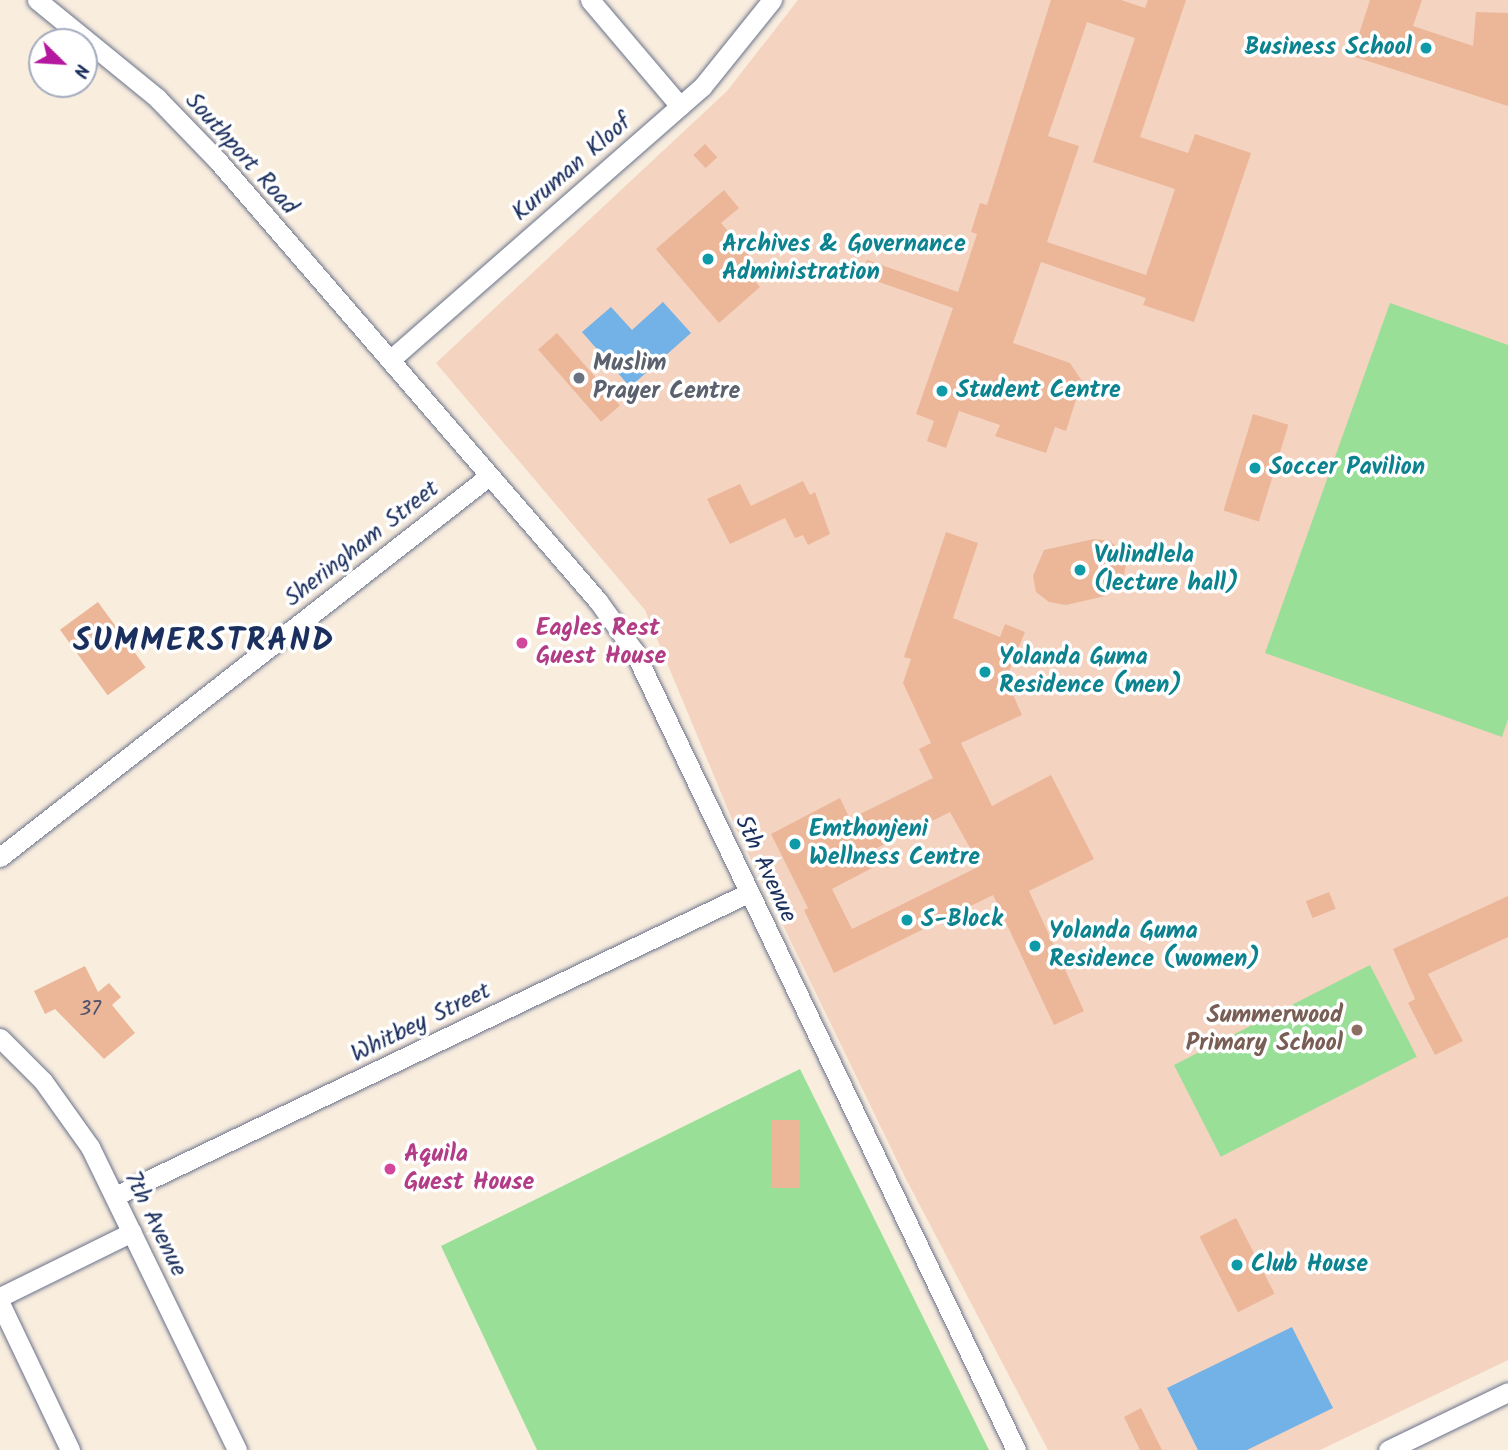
<!DOCTYPE html>
<style>
body{margin:0}
#map{position:relative;width:1508px;height:1450px;overflow:hidden;background:#f9edde;font-family:Kalam,sans-serif}
div>[style]{position:absolute}
.built>*{inset:0;background:#f4d3c0}
.green>*{inset:0;background:#9adf97;transform-origin:0 0}
.water>*{inset:0;background:#73b2e6}
.building>*{inset:0;background:#ecb799;transform-origin:0 0}
.roads{filter:drop-shadow(0 0 2px #69728b) drop-shadow(0 0 2px #69728b)}
.minor>*{height:19px;margin:-9.5px;padding:0 9.5px;transform-origin:9.5px;border-radius:9.5px;background:#fff}
.dots>*{width:19px;height:19px;translate:-50% -50%;box-sizing:border-box;border:4px solid #fff;border-radius:50%}
span{translate:-50% -50%;white-space:nowrap;text-align:center;line-height:1.15;-webkit-text-stroke:7px #fff;paint-order:stroke}
.number-label{font-size:21px;color:#4f516d}
.number-label span{-webkit-text-stroke-width:0}
.culture-label{font-size:24px;color:#0d838f;font-weight:700}
.right{translate:-100% -50%;text-align:right}
.left{translate:0 -50%;text-align:left}
.street-label{font-size:24px;color:#1b2f5e}
.worship-label{font-size:24px;color:#5b616d;font-weight:700}
.hotel-label{font-size:24px;color:#b23c85;font-weight:700}
.education-label{font-size:24px;color:#785e54;font-weight:700}
.district-label{font-size:32px;color:#1b2f5e;font-weight:700;letter-spacing:2px}
.north{position:absolute;left:28px;top:28px;width:70px;height:70px;box-sizing:border-box;background:#fff;border:2px solid #a4acbf;border-radius:50%;rotate:114deg;font-size:19px;font-weight:700;line-height:28px;text-align:center;color:#1b2f5e}
.north::after{content:'';display:block;margin:auto;width:24px;height:32px;background:#b5179e;clip-path:polygon(50% 0,100% 100%,50% 72%,0 100%)}
</style>
<div id="map">
<div class="built">
<i style="clip-path:polygon(798px 0,1508px 0,1508px 1360px,1320px 1450px,1048px 1450px,905px 1177px,734px 824px,645px 610px,436px 363px,727px 91px)"></i>
</div>
<div class="green">
<i style="clip-path:polygon(1390px 303px,1508px 345px,1508px 719px,1502px 737px,1265px 653px)"></i>
<i style="left:1370px;top:965px;width:103px;height:220px;rotate:63deg"></i>
<i style="clip-path:polygon(800px 1069px,989px 1450px,537px 1450px,441px 1246px)"></i>
</div>
<div class="water">
<i style="clip-path:polygon(663px 302px,691px 333px,630px 387px,582px 332px,611px 307px,632px 330px)"></i>
<i style="clip-path:polygon(1292px 1327px,1333px 1408px,1247px 1450px,1198px 1450px,1167px 1388px)"></i>
</div>
<div class="building">
<i style="clip-path:polygon(evenodd,1051px 0,1121px 0,1145px 8px,1148px 0,1186px 0,1140px 137px,1188px 153px,1195px 134px,1251px 153px,1194px 322px,1143px 305px,1146px 298px,1041px 262px,1013px 343px,1070px 363px,1082px 381px,1066px 431px,1055px 427px,1046px 453px,995px 436px,1000px 425px,959px 411px,946px 448px,927px 441px,934px 421px,916px 414px,953px 308px,862px 276px,867px 260px,958px 292px,977px 234px,971px 232px,980px 203px,987px 205px,1051px 0,1087px 22px,1135px 38px,1093px 162px,1175px 189px,1146px 275px,1047px 242px,1079px 146px,1048px 136px,1087px 22px)"></i>
<i style="clip-path:polygon(1370px 0,1422px 0,1413px 26px,1473px 46px,1476px 12px,1508px 13px,1508px 106px,1352px 56px)"></i>
<i style="left:705px;top:144px;width:18px;height:16px;rotate:47deg"></i>
<i style="clip-path:polygon(724px 190px,739px 208px,721px 223px,760px 268px,750px 276px,760px 287px,719px 323px,656px 249px)"></i>
<i style="left:557px;top:333px;width:96px;height:25px;rotate:49deg"></i>
<i style="left:1253px;top:414px;width:37px;height:101px;rotate:17deg"></i>
<i style="clip-path:polygon(803px 481px,810px 495px,815px 492px,830px 534px,808px 545px,803px 535px,795px 538px,785px 518px,730px 544px,707px 499px,740px 484px,751px 506px)"></i>
<i style="clip-path:polygon(evenodd,946px 532px,978px 543px,953px 618px,1000px 637px,1005px 624px,1025px 632px,1006px 679px,1022px 715px,961px 743px,992px 806px,1051px 775px,1094px 859px,1029px 891px,1084px 1011px,1054px 1025px,993px 895px,834px 973px,804px 910px,808px 908px,771px 834px,840px 798px,850px 819px,933px 778px,919px 749px,931px 743px,903px 683px,911px 659px,904px 657px,946px 532px,950px 812px,980px 866px,852px 929px,832px 889px,874px 867px,867px 853px,950px 812px)"></i>
<i style="clip-path:polygon(1094px 539px,1110px 541px,1120px 550px,1126px 564px,1123px 580px,1105px 596px,1066px 605px,1049px 602px,1036px 592px,1033px 576px,1044px 550px)"></i>
<i style="left:98px;top:602px;width:81px;height:47px;rotate:54deg"></i>
<i style="left:1329px;top:892px;width:18px;height:25px;rotate:68deg"></i>
<i style="clip-path:polygon(1508px 896px,1508px 937px,1428px 974px,1463px 1041px,1435px 1055px,1408px 1003px,1415px 999px,1393px 949px)"></i>
<i style="clip-path:polygon(85px 966px,98px 992px,109px 983px,121px 997px,112px 1005px,135px 1033px,104px 1059px,55px 1009px,45px 1014px,34px 991px)"></i>
<i style="left:771px;top:1120px;width:28px;height:68px"></i>
<i style="left:1236px;top:1218px;width:85px;height:41px;rotate:63deg"></i>
<i style="clip-path:polygon(1141px 1408px,1162px 1450px,1140px 1450px,1124px 1417px)"></i>
</div>
<div class="roads">
<div class="minor">
<i style="left:37px;top:0;width:155px;rotate:39.2deg"></i>
<i style="left:157px;top:98px;width:88px;rotate:45.9deg"></i>
<i style="left:218px;top:161px;width:581px;rotate:49.18deg"></i>
<i style="left:598px;top:601px;width:62px;rotate:54.2deg"></i>
<i style="left:634px;top:651px;width:886px;rotate:64.45deg"></i>
<i style="left:590px;top:0;width:139px;rotate:49.7deg"></i>
<i style="left:390px;top:360px;width:415px;rotate:-41.2deg"></i>
<i style="left:702px;top:87px;width:112px;rotate:-51.2deg"></i>
<i style="left:0;top:857px;width:620px;rotate:-37.92deg"></i>
<i style="left:0;top:1038px;width:61px;rotate:45deg"></i>
<i style="left:43px;top:1081px;width:81px;rotate:54.5deg"></i>
<i style="left:90px;top:1147px;width:337px;rotate:64.1deg"></i>
<i style="left:115px;top:1196px;width:702px;rotate:-25.58deg"></i>
<i style="left:0;top:1297px;width:147px;rotate:-26.2deg"></i>
<i style="left:0;top:1303px;width:163px;rotate:64.5deg"></i>
<i style="left:1388px;top:1450px;width:133px;rotate:-25.8deg"></i>
</div>
</div>
<div class="dots">
<i style="left:1426px;top:48px;background:#0f9aa8"></i>
<i style="left:708px;top:259px;background:#0f9aa8"></i>
<i style="left:579px;top:378px;background:#6b7280"></i>
<i style="left:942px;top:391px;background:#0f9aa8"></i>
<i style="left:1255px;top:468px;background:#0f9aa8"></i>
<i style="left:1080px;top:570px;background:#0f9aa8"></i>
<i style="left:522px;top:643px;background:#d1479c"></i>
<i style="left:985px;top:672px;background:#0f9aa8"></i>
<i style="left:795px;top:844px;background:#0f9aa8"></i>
<i style="left:907px;top:920px;background:#0f9aa8"></i>
<i style="left:1035px;top:946px;background:#0f9aa8"></i>
<i style="left:1357px;top:1030px;background:#8d6e63"></i>
<i style="left:390px;top:1169px;background:#d1479c"></i>
<i style="left:1237px;top:1265px;background:#0f9aa8"></i>
</div>
<div class="number-label">
<span style="left:90px;top:1010px">37</span>
</div>
<div class="culture-label">
<span class="right" style="left:1412px;top:48px">Business School</span>
<span class="left" style="left:722px;top:259px">Archives &amp; Governance<br>Administration</span>
<span class="left" style="left:956px;top:391px">Student Centre</span>
<span class="left" style="left:1269px;top:468px">Soccer Pavilion</span>
<span class="left" style="left:1094px;top:570px">Vulindlela<br>(lecture hall)</span>
<span class="left" style="left:999px;top:672px">Yolanda Guma<br>Residence (men)</span>
<span class="left" style="left:809px;top:844px">Emthonjeni<br>Wellness Centre</span>
<span class="left" style="left:921px;top:920px">S-Block</span>
<span class="left" style="left:1049px;top:946px">Yolanda Guma<br>Residence (women)</span>
<span class="left" style="left:1251px;top:1265px">Club House</span>
</div>
<div class="street-label">
<span style="left:241px;top:154px;rotate:48deg">Southport Road</span>
<span style="left:572px;top:168px;rotate:-41deg">Kuruman Kloof</span>
<span style="left:362px;top:544px;rotate:-38deg">Sheringham Street</span>
<span style="left:765px;top:869px;rotate:65deg">5th Avenue</span>
<span style="left:421px;top:1023px;rotate:-26deg">Whitbey Street</span>
<span style="left:155px;top:1224px;rotate:64deg">7th Avenue</span>
</div>
<div class="worship-label">
<span class="left" style="left:593px;top:378px">Muslim<br>Prayer Centre</span>
</div>
<div class="hotel-label">
<span class="left" style="left:536px;top:643px">Eagles Rest<br>Guest House</span>
<span class="left" style="left:404px;top:1169px">Aquila<br>Guest House</span>
</div>
<div class="education-label">
<span class="right" style="left:1343px;top:1030px">Summerwood<br>Primary School</span>
</div>
<div class="district-label">
<span style="left:204px;top:642px">SUMMERSTRAND</span>
</div>
<div class="north">N</div>
</div>
